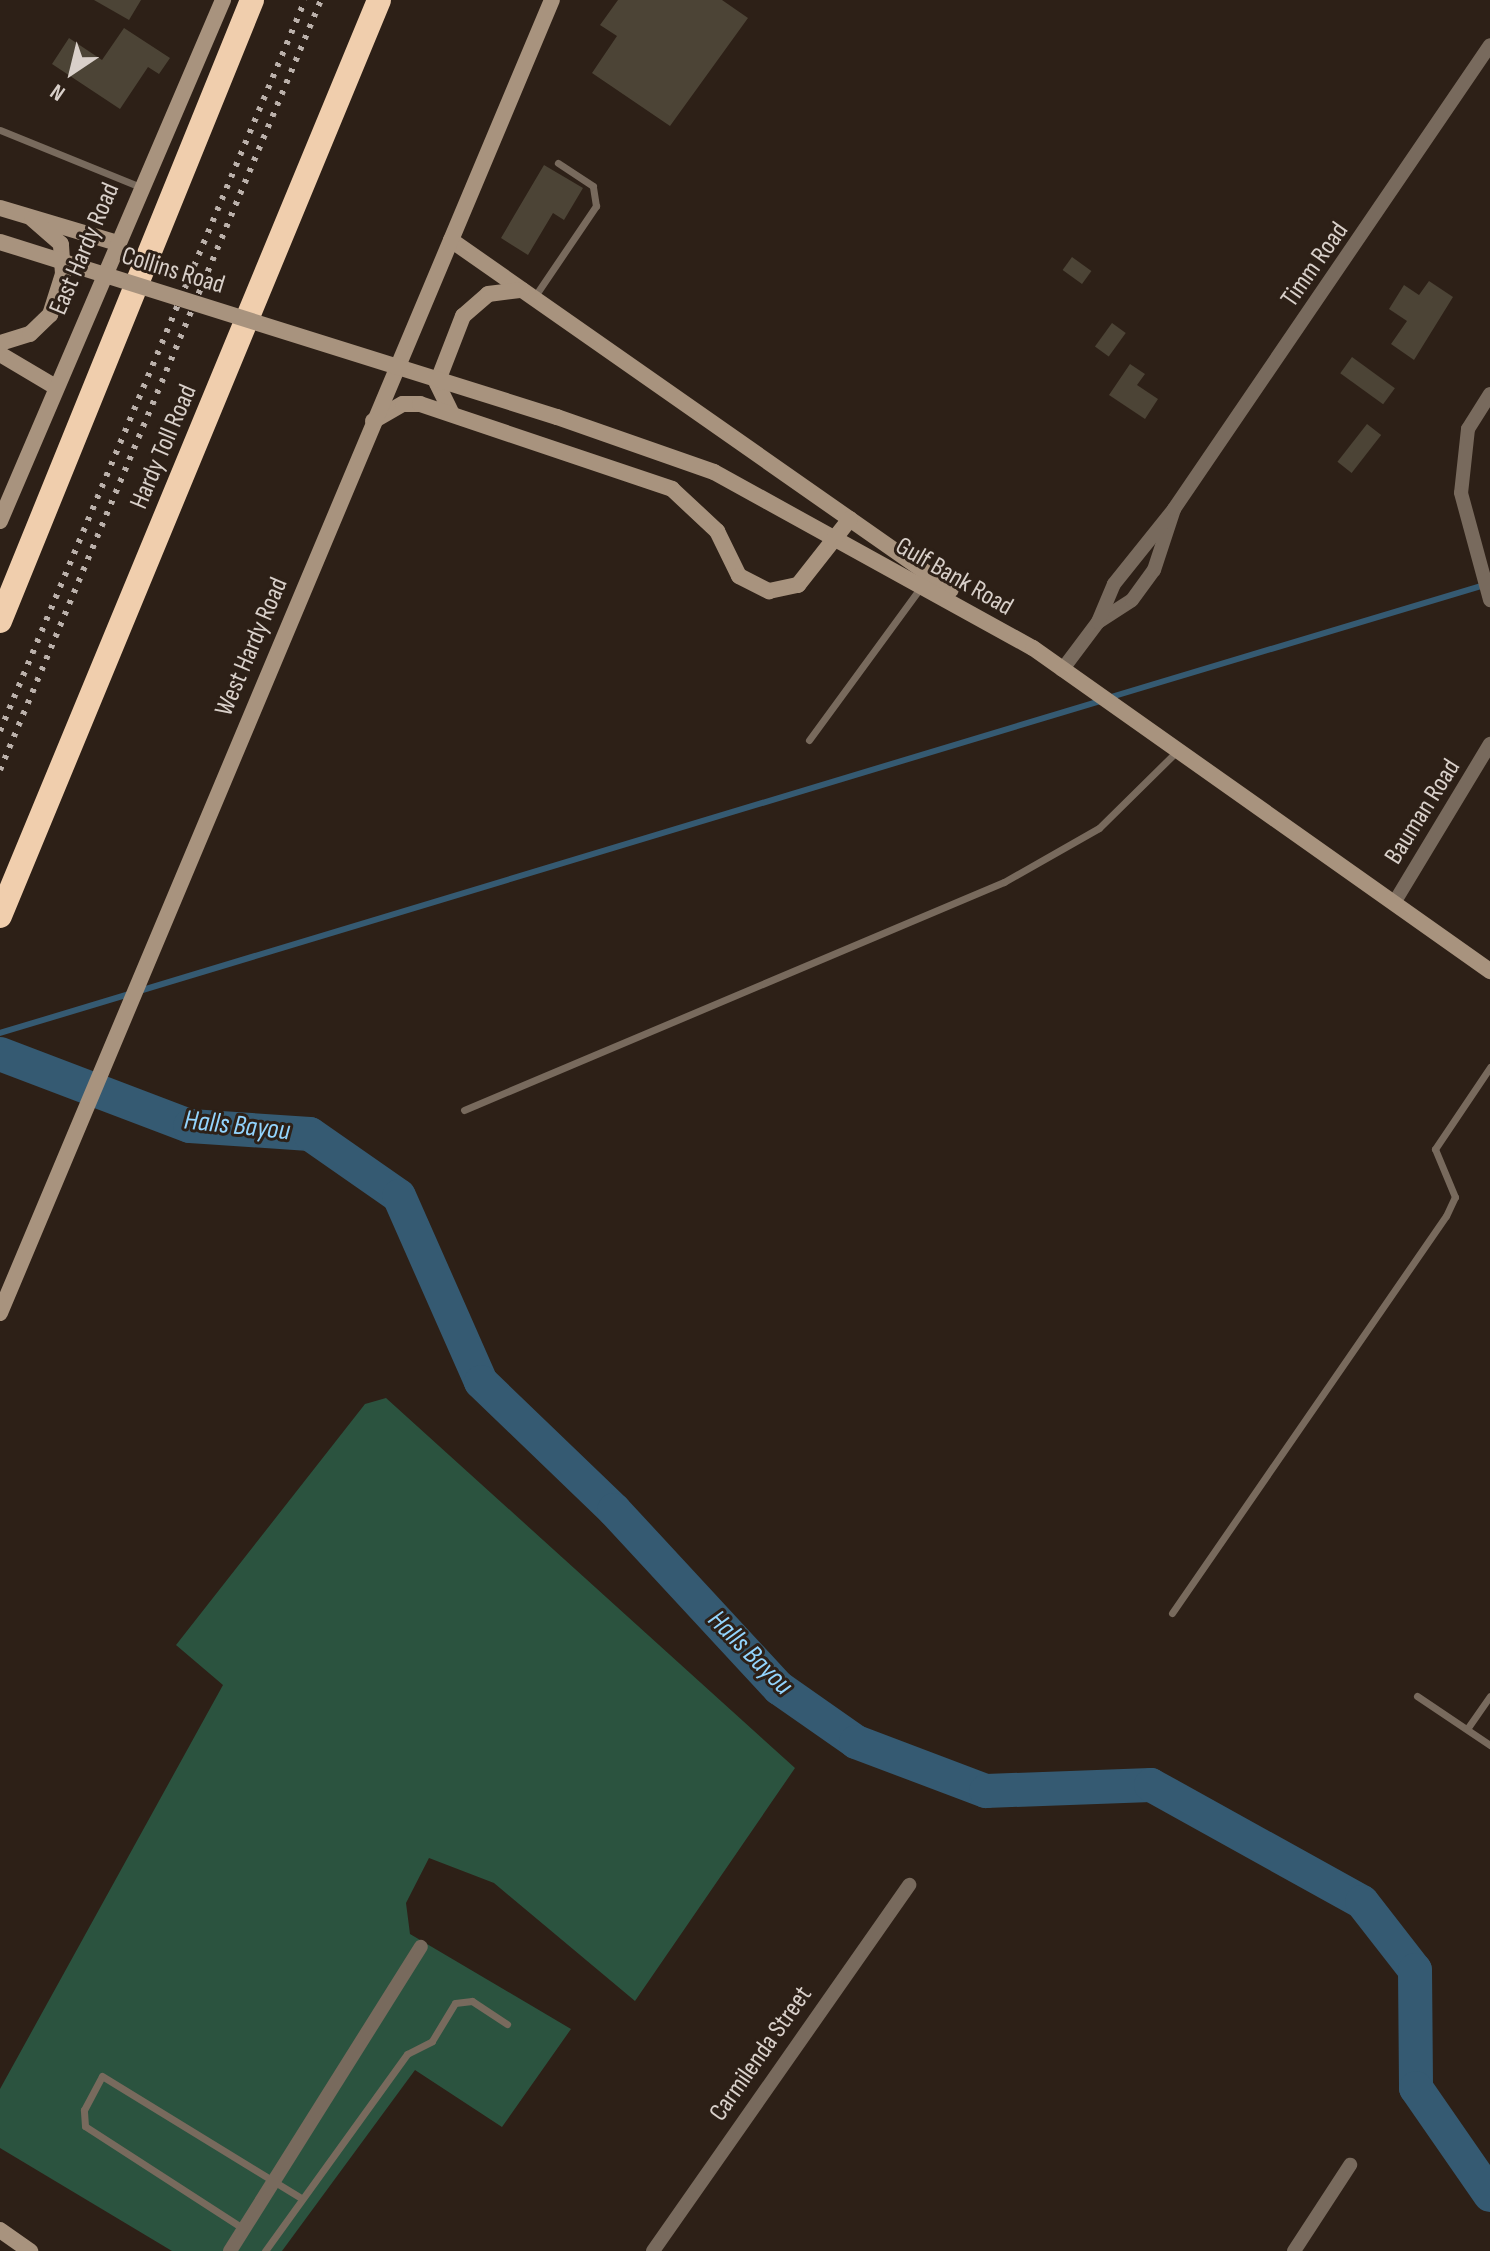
<!DOCTYPE html>
<style>
body{margin:0}
#map{position:relative;width:1490px;height:2251px;overflow:hidden;background:#2d2017;font-family:"Sofia Sans Condensed",sans-serif}
div>[style]{position:absolute}
.green>*{inset:0;background:#2b533f}
.stream>*{height:6px;margin:-3px;padding:0 3px;transform-origin:3px;border-radius:3px;background:#355a72}
.river>*{height:34px;margin:-17px;padding:0 17px;transform-origin:17px;border-radius:17px;background:#355a72}
.building>*{inset:0;background:#4c4436;transform-origin:0 0}
.lane>*{height:7px;margin:-3.5px;padding:0 3.5px;transform-origin:3.5px;border-radius:3.5px;background:#786a5d}
.street>*{height:14px;margin:-7px;padding:0 7px;transform-origin:7px;border-radius:7px;background:#786a5d}
.secondary>*{height:16px;margin:-8px;padding:0 8px;transform-origin:8px;border-radius:8px;background:#a8937e}
.highway>*{height:24px;margin:-12px;padding:0 12px;transform-origin:12px;border-radius:12px;background:#f0cead}
.rail>*{height:6px;margin-top:-3px;transform-origin:0;background:repeating-linear-gradient(90deg,#bbb1ab 0 4px,transparent 0 12px)}
.secondary-bridge>*{height:16px;margin:-8px;padding:0 8px;transform-origin:8px;border-radius:8px;background:#a8937e}
span{translate:-50% -50%;white-space:nowrap;text-align:center;line-height:1.15;-webkit-text-stroke:6px #2d2017;paint-order:stroke}
.street-label{font-size:26px;color:#d9d0ca}
.water-label{font-size:28px;color:#93d4fd;font-style:italic}
.north{position:absolute;left:32px;top:32px;width:80px;height:80px;-webkit-text-stroke:6px #2d2017;paint-order:stroke;rotate:215deg;font-size:22px;font-weight:700;line-height:32px;text-align:center;color:#d9d0ca}
.north::after{content:'';display:block;margin:auto;width:28px;height:36px;background:#d9d0ca;clip-path:polygon(50% 0,100% 100%,50% 72%,0 100%)}
</style>
<div id="map">
<div class="green">
<i style="clip-path:polygon(386px 1398px,795px 1768px,635px 2001px,494px 1883px,429px 1858px,406px 1903px,410px 1934px,571px 2029px,502px 2127px,415px 2070px,282px 2251px,172px 2251px,0 2148px,0 2089px,223px 1685px,176px 1645px,365px 1404px)"></i>
</div>
<div class="stream">
<i style="left:1111px;top:697px;width:393px;rotate:-16.7deg"></i>
<i style="left:0;top:1033px;width:1149px;rotate:-16.79deg"></i>
</div>
<div class="river">
<i style="left:0;top:1054px;width:203px;rotate:20.8deg"></i>
<i style="left:190px;top:1126px;width:120px;rotate:3.8deg"></i>
<i style="left:310px;top:1134px;width:108px;rotate:34.9deg"></i>
<i style="left:399px;top:1196px;width:203px;rotate:66.2deg"></i>
<i style="left:481px;top:1382px;width:185px;rotate:43.9deg"></i>
<i style="left:614px;top:1510px;width:243px;rotate:47.2deg"></i>
<i style="left:779px;top:1688px;width:94px;rotate:35deg"></i>
<i style="left:856px;top:1742px;width:139px;rotate:20.7deg"></i>
<i style="left:986px;top:1791px;width:165px;rotate:-2.1deg"></i>
<i style="left:1151px;top:1785px;width:241px;rotate:29deg"></i>
<i style="left:1362px;top:1902px;width:86px;rotate:52.1deg"></i>
<i style="left:1415px;top:1970px;width:118px;rotate:89.5deg"></i>
<i style="left:1416px;top:2088px;width:130px;rotate:55.3deg"></i>
</div>
<div class="building">
<i style="clip-path:polygon(94px 0,141px 0,129px 20px)"></i>
<i style="clip-path:polygon(618px 0,722px 0,748px 18px,670px 126px,592px 73px,617px 36px,600px 25px)"></i>
<i style="clip-path:polygon(124px 28px,170px 58px,159px 74px,148px 67px,120px 109px,52px 64px,69px 38px,102px 60px)"></i>
<i style="clip-path:polygon(544px 165px,583px 188px,564px 220px,553px 213px,528px 255px,501px 238px)"></i>
<i style="left:1072px;top:257px;width:24px;height:16px;rotate:36deg"></i>
<i style="clip-path:polygon(1429px 281px,1453px 297px,1414px 360px,1391px 344px,1407px 321px,1389px 309px,1404px 285px,1419px 295px)"></i>
<i style="left:1112px;top:323px;width:17px;height:29px;rotate:36deg"></i>
<i style="left:1352px;top:357px;width:53px;height:20px;rotate:36deg"></i>
<i style="clip-path:polygon(1130px 364px,1145px 374px,1137px 385px,1158px 399px,1145px 419px,1109px 395px)"></i>
<i style="left:1367px;top:424px;width:18px;height:48px;rotate:38deg"></i>
</div>
<div class="lane">
<i style="left:0;top:130px;width:149px;rotate:22.1deg"></i>
<i style="left:535px;top:296px;width:109px;rotate:-55.9deg"></i>
<i style="left:596px;top:206px;width:20px;rotate:-99deg"></i>
<i style="left:593px;top:186px;width:42px;rotate:-146.7deg"></i>
<i style="left:809px;top:740px;width:190px;rotate:-53.8deg"></i>
<i style="left:464px;top:1110px;width:586px;rotate:-22.89deg"></i>
<i style="left:1004px;top:882px;width:109px;rotate:-29.6deg"></i>
<i style="left:1099px;top:828px;width:108px;rotate:-44.6deg"></i>
<i style="left:1172px;top:1613px;width:482px;rotate:-55.4deg"></i>
<i style="left:1446px;top:1216px;width:21px;rotate:-65deg"></i>
<i style="left:1455px;top:1197px;width:52px;rotate:-112.6deg"></i>
<i style="left:1435px;top:1149px;width:99px;rotate:-56.1deg"></i>
<i style="left:1417px;top:1696px;width:88px;rotate:33.9deg"></i>
<i style="left:1467px;top:1729px;width:40px;rotate:-55.1deg"></i>
<i style="left:244px;top:2229px;width:189px;rotate:-147.1deg"></i>
<i style="left:85px;top:2126px;width:16px;rotate:-94deg"></i>
<i style="left:84px;top:2110px;width:38px;rotate:-62deg"></i>
<i style="left:102px;top:2076px;width:233px;rotate:31.5deg"></i>
<i style="left:265px;top:2251px;width:243px;rotate:-54.2deg"></i>
<i style="left:407px;top:2054px;width:28px;rotate:-27deg"></i>
<i style="left:432px;top:2041px;width:44px;rotate:-58.8deg"></i>
<i style="left:455px;top:2003px;width:17px;rotate:-7deg"></i>
<i style="left:472px;top:2001px;width:42px;rotate:33.3deg"></i>
</div>
<div class="street">
<i style="left:1490px;top:394px;width:41px;rotate:122.2deg"></i>
<i style="left:1468px;top:429px;width:64px;rotate:96.2deg"></i>
<i style="left:1461px;top:493px;width:111px;rotate:74.8deg"></i>
<i style="left:1098px;top:622px;width:40px;rotate:-32.9deg"></i>
<i style="left:1132px;top:600px;width:37px;rotate:-54deg"></i>
<i style="left:1154px;top:570px;width:64px;rotate:-71.8deg"></i>
<i style="left:1062px;top:670px;width:60px;rotate:-53.1deg"></i>
<i style="left:1098px;top:622px;width:41px;rotate:-67.2deg"></i>
<i style="left:1114px;top:584px;width:96px;rotate:-51.3deg"></i>
<i style="left:1174px;top:509px;width:561px;rotate:-55.74deg"></i>
<i style="left:1394px;top:903px;width:186px;rotate:-58.9deg"></i>
<i style="left:230px;top:2251px;width:359px;rotate:-57.9deg"></i>
<i style="left:653px;top:2251px;width:447px;rotate:-55deg"></i>
<i style="left:1294px;top:2251px;width:103px;rotate:-56.9deg"></i>
</div>
<div class="secondary">
<i style="left:0;top:208px;width:119px;rotate:16.6deg"></i>
<i style="left:451px;top:240px;width:610px;rotate:34.99deg"></i>
<i style="left:0;top:343px;width:31px;rotate:-17deg"></i>
<i style="left:30px;top:334px;width:28px;rotate:-44deg"></i>
<i style="left:50px;top:315px;width:43px;rotate:-72.4deg"></i>
<i style="left:63px;top:274px;width:30px;rotate:-94deg"></i>
<i style="left:61px;top:244px;width:38px;rotate:-139deg"></i>
<i style="left:0;top:354px;width:61px;rotate:30.8deg"></i>
<i style="left:452px;top:414px;width:34px;rotate:-116deg"></i>
<i style="left:437px;top:383px;width:72px;rotate:-68.8deg"></i>
<i style="left:463px;top:316px;width:33px;rotate:-41deg"></i>
<i style="left:488px;top:294px;width:34px;rotate:-7deg"></i>
<i style="left:557px;top:417px;width:166px;rotate:19.3deg"></i>
<i style="left:714px;top:472px;width:364px;rotate:28.9deg"></i>
<i style="left:1033px;top:648px;width:560px;rotate:35.25deg"></i>
<i style="left:373px;top:421px;width:34px;rotate:-30deg"></i>
<i style="left:403px;top:404px;width:17px"></i>
<i style="left:420px;top:404px;width:266px;rotate:18.6deg"></i>
<i style="left:672px;top:489px;width:62px;rotate:43deg"></i>
<i style="left:717px;top:531px;width:50px;rotate:63.9deg"></i>
<i style="left:739px;top:576px;width:34px;rotate:27deg"></i>
<i style="left:769px;top:591px;width:30px;rotate:-12deg"></i>
<i style="left:798px;top:585px;width:84px;rotate:-51.8deg"></i>
<i style="left:0;top:521px;width:567px;rotate:-66.83deg"></i>
<i style="left:0;top:1313px;width:1424px;rotate:-67.2deg"></i>
<i style="left:0;top:2230px;width:37px;rotate:35deg"></i>
</div>
<div class="highway">
<i style="left:0;top:621px;width:670px;rotate:-67.91deg"></i>
<i style="left:0;top:916px;width:991px;rotate:-67.52deg"></i>
</div>
<div class="rail">
<i style="left:0;top:731px;width:792px;rotate:-67.35deg"></i>
<i style="left:0;top:770px;width:834px;rotate:-67.37deg"></i>
</div>
<div class="secondary-bridge">
<i style="left:0;top:242px;width:584px;rotate:17.44deg"></i>
</div>
<div class="street-label">
<span style="left:85px;top:249px;rotate:-67deg">East Hardy Road</span>
<span style="left:1315px;top:265px;rotate:-55deg">Timm Road</span>
<span style="left:173px;top:271px;rotate:17deg">Collins Road</span>
<span style="left:164px;top:447px;rotate:-67deg">Hardy Toll Road</span>
<span style="left:954px;top:577px;rotate:30deg">Gulf Bank Road</span>
<span style="left:252px;top:647px;rotate:-67deg">West Hardy Road</span>
<span style="left:1423px;top:812px;rotate:-58deg">Bauman Road</span>
<span style="left:761px;top:2054px;rotate:-55deg">Carmilenda Street</span>
</div>
<div class="water-label">
<span style="left:237px;top:1126px;rotate:6deg">Halls Bayou</span>
<span style="left:750px;top:1653px;rotate:45deg">Halls Bayou</span>
</div>
<div class="north">N</div>
</div>
